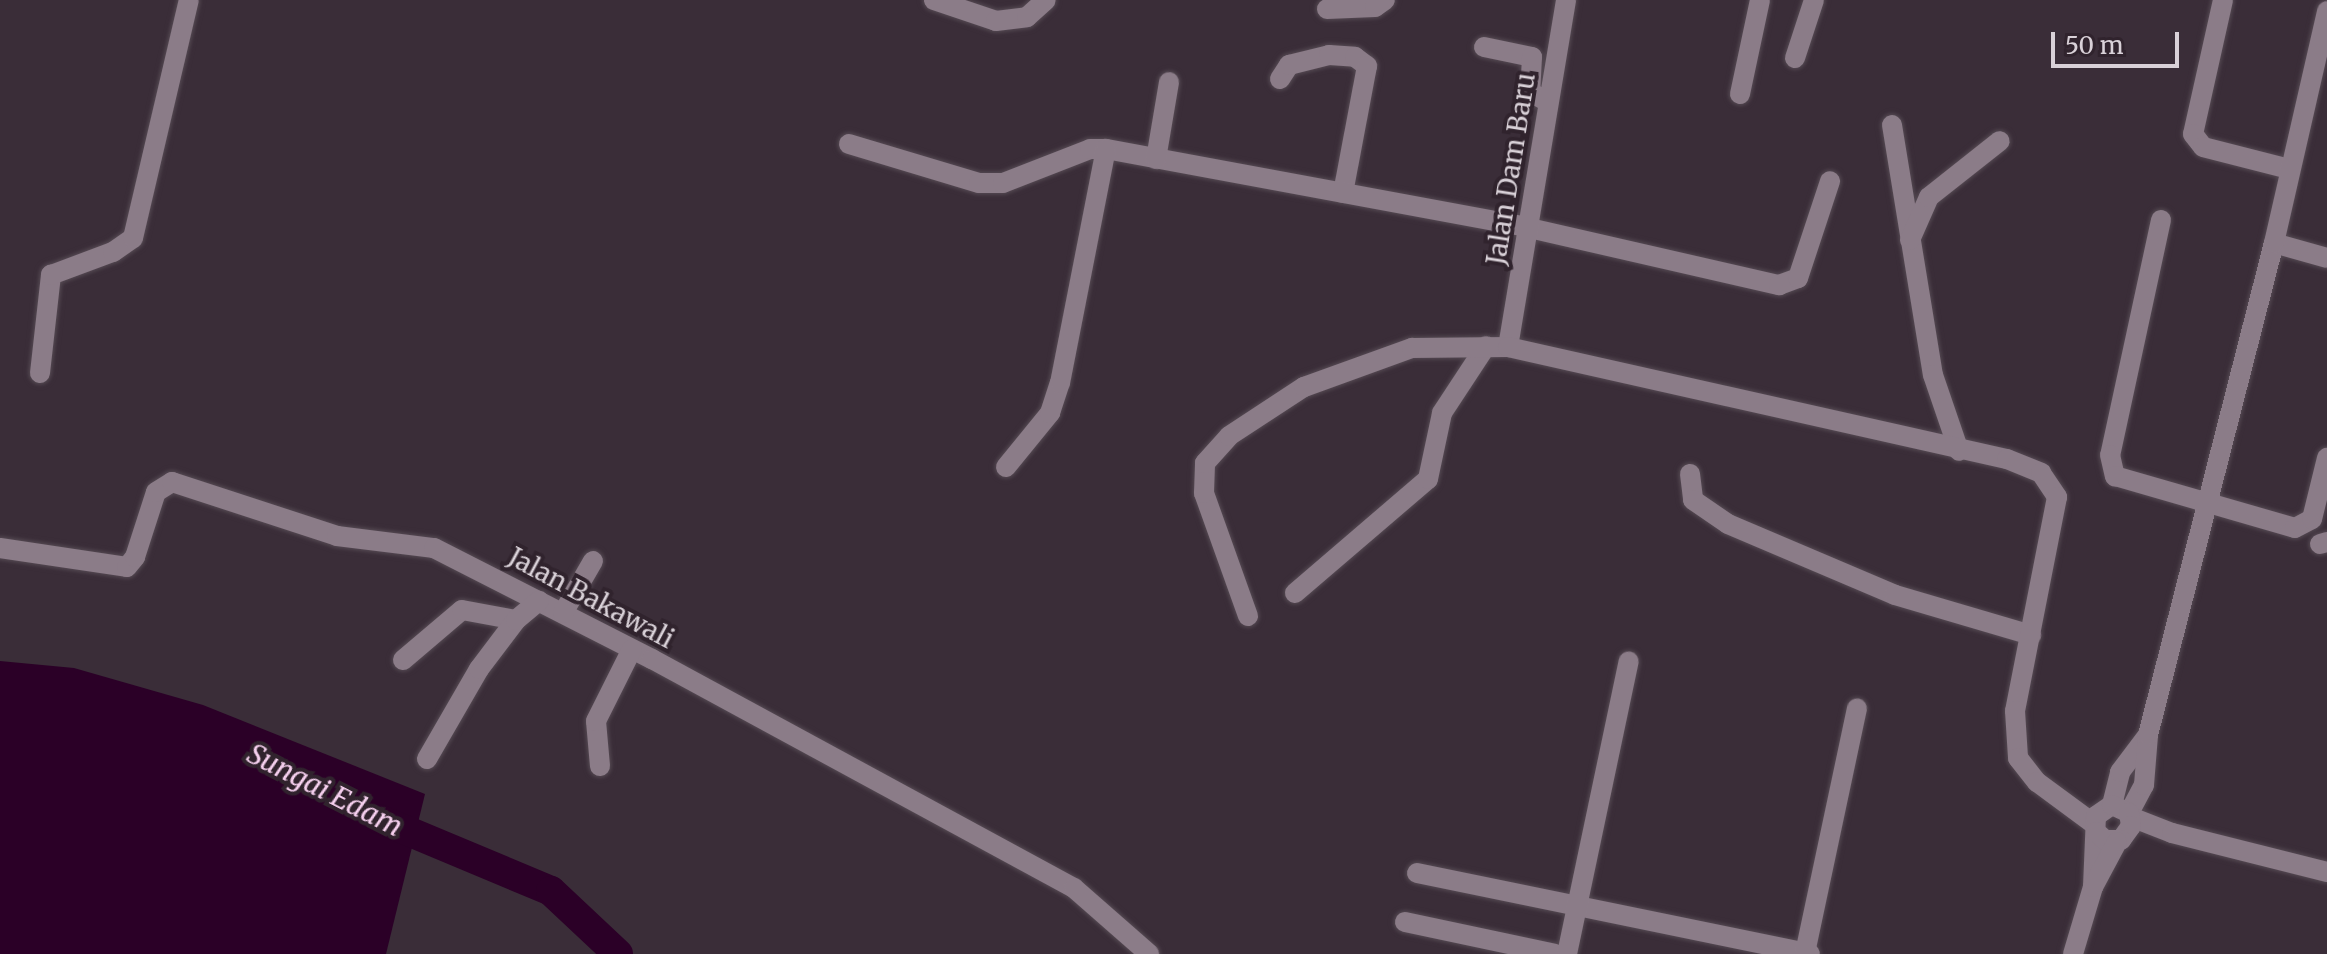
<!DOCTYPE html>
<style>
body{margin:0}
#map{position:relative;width:2327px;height:954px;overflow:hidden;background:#3a2d38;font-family:Merriweather,serif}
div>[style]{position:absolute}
.water>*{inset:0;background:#2b0027}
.river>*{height:30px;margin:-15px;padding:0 15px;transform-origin:15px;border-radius:15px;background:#2b0027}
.roads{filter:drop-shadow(0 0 2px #554a53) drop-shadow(0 0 2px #554a53)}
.minor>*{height:20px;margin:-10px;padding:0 10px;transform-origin:10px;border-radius:10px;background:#8b7c88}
span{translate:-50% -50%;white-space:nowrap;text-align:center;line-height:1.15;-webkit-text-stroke:8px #30232d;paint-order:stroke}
.street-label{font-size:26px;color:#d9d1d8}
.water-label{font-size:28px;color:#f5cfee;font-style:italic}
.scale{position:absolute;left:2051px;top:32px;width:128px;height:36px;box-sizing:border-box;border:4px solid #d9d1d8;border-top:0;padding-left:10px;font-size:24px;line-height:28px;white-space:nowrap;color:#d9d1d8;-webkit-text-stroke:6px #30232d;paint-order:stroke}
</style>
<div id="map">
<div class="water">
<i style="clip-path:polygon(0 661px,74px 668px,203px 705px,425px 794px,386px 954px,0 954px)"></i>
</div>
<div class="river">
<i style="left:379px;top:819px;width:186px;rotate:22.7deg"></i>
<i style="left:551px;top:891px;width:92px;rotate:43.2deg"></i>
</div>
<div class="roads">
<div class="minor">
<i style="left:934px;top:0;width:65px;rotate:18.7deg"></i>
<i style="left:996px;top:21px;width:31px;rotate:-7deg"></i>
<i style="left:1027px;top:17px;width:25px;rotate:-42deg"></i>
<i style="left:2223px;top:0;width:137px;rotate:102.6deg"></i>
<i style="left:2193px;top:134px;width:16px;rotate:52deg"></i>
<i style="left:2203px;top:147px;width:89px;rotate:14.3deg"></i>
<i style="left:1327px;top:9px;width:48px;rotate:-2.4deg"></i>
<i style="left:1375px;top:7px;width:12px;rotate:-35deg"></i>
<i style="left:1484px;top:47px;width:49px;rotate:11.8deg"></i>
<i style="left:1532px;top:57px;width:35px;rotate:93deg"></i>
<i style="left:1530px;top:92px;width:21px;rotate:29deg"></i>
<i style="left:1795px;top:58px;width:61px;rotate:-71.9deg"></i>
<i style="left:1280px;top:79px;width:17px;rotate:-57deg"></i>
<i style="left:1289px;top:65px;width:41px;rotate:-14deg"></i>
<i style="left:1329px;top:55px;width:26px;rotate:4deg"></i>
<i style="left:1355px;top:57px;width:15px;rotate:37deg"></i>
<i style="left:1367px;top:66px;width:129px;rotate:100.7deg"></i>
<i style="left:1740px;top:94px;width:96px;rotate:-78deg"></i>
<i style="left:1892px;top:125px;width:253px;rotate:80.7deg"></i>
<i style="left:1933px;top:375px;width:80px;rotate:71.1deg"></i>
<i style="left:849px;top:144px;width:136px;rotate:16.7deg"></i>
<i style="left:979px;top:183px;width:24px"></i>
<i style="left:1003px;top:183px;width:93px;rotate:-21.3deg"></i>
<i style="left:1090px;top:149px;width:16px"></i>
<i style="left:1106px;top:149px;width:426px;rotate:10.5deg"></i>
<i style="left:1525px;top:227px;width:261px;rotate:12.9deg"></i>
<i style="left:1779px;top:285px;width:20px;rotate:-20deg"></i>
<i style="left:1798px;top:278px;width:102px;rotate:-71.7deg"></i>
<i style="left:1156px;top:159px;width:78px;rotate:-80.4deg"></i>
<i style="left:2161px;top:220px;width:240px;rotate:102.2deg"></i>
<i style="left:2110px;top:455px;width:22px;rotate:77deg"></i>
<i style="left:2115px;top:476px;width:187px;rotate:16.1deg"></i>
<i style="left:2295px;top:528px;width:19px;rotate:-28deg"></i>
<i style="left:2312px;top:519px;width:63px;rotate:-76.2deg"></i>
<i style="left:1910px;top:240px;width:47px;rotate:-66.2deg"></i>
<i style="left:1929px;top:197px;width:90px;rotate:-38.3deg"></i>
<i style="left:2274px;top:243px;width:55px;rotate:15.8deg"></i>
<i style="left:1508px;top:347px;width:352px;rotate:-80.5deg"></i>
<i style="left:40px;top:373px;width:99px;rotate:-83.6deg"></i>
<i style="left:51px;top:275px;width:66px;rotate:-20.4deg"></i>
<i style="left:113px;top:252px;width:24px;rotate:-35deg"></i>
<i style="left:133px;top:238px;width:244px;rotate:-76.8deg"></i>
<i style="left:1006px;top:467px;width:70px;rotate:-50.8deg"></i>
<i style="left:1050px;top:413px;width:32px;rotate:-72deg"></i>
<i style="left:1060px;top:383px;width:238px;rotate:-78.9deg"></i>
<i style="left:1690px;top:474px;width:26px;rotate:83deg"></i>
<i style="left:1693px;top:500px;width:42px;rotate:34.4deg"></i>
<i style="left:1728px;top:524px;width:181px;rotate:23deg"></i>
<i style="left:1895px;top:595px;width:142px;rotate:16.4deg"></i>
<i style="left:2320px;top:544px;width:7px;rotate:-16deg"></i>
<i style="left:0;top:548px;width:128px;rotate:8.5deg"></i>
<i style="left:127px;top:567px;width:13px;rotate:-51deg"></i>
<i style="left:135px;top:557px;width:68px;rotate:-72.1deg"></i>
<i style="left:156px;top:492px;width:19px;rotate:-32deg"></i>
<i style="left:172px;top:482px;width:174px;rotate:18.1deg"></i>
<i style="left:337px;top:536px;width:98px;rotate:7.1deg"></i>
<i style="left:434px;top:548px;width:245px;rotate:27deg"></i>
<i style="left:652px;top:659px;width:480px;rotate:28.5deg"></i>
<i style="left:1074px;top:888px;width:100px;rotate:41.3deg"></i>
<i style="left:1295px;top:593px;width:175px;rotate:-40.6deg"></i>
<i style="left:1428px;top:479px;width:67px;rotate:-78deg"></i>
<i style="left:1442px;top:413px;width:80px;rotate:-56.7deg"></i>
<i style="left:563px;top:613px;width:60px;rotate:-60deg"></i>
<i style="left:1248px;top:616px;width:131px;rotate:-109.7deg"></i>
<i style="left:1204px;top:493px;width:30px;rotate:-88deg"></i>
<i style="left:1205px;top:463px;width:36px;rotate:-48deg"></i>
<i style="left:1229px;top:436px;width:90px;rotate:-33.2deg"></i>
<i style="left:1304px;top:387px;width:115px;rotate:-19.9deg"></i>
<i style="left:1412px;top:348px;width:96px;rotate:-0.6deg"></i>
<i style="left:1508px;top:347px;width:511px;rotate:12.65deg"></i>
<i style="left:2007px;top:459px;width:37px;rotate:22deg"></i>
<i style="left:2041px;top:473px;width:29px;rotate:56deg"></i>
<i style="left:2057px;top:497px;width:218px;rotate:101.1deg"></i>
<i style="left:2015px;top:711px;width:47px;rotate:86.3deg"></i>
<i style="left:2018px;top:758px;width:31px;rotate:52deg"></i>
<i style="left:2037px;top:782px;width:71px;rotate:36.4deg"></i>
<i style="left:403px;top:660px;width:77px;rotate:-40.3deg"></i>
<i style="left:462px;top:610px;width:55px;rotate:10.5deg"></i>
<i style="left:427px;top:759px;width:104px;rotate:-60deg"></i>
<i style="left:479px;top:669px;width:61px;rotate:-52.9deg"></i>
<i style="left:516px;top:620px;width:30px;rotate:-40deg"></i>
<i style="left:600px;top:766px;width:45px;rotate:-95.1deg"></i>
<i style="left:596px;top:721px;width:80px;rotate:-63.4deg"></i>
<i style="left:2112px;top:805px;width:34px;rotate:-76deg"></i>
<i style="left:2120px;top:772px;width:46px;rotate:-52.9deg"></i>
<i style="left:2129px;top:813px;width:32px;rotate:-62deg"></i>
<i style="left:2144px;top:785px;width:50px;rotate:-85.4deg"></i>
<i style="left:2148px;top:735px;width:508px;rotate:-75.64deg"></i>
<i style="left:2274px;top:243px;width:238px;rotate:-77.1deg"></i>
<i style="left:2131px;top:817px;width:44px;rotate:21.3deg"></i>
<i style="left:2172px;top:833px;width:160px;rotate:14.1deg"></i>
<i style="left:1417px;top:873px;width:401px;rotate:11.6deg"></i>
<i style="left:2093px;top:887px;width:71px;rotate:-87.6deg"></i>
<i style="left:2096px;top:816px;width:19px;rotate:-35deg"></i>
<i style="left:2112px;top:805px;width:19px;rotate:25deg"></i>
<i style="left:2129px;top:813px;width:13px;rotate:81deg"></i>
<i style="left:2131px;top:826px;width:17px;rotate:126deg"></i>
<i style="left:2121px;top:840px;width:16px;rotate:180deg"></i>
<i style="left:2105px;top:840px;width:12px;rotate:-138deg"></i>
<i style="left:1405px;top:922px;width:153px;rotate:12deg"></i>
<i style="left:1805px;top:953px;width:250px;rotate:-78deg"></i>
<i style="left:1567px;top:954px;width:299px;rotate:-78.1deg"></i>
<i style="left:2073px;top:954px;width:70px;rotate:-73.4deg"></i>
<i style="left:2093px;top:887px;width:51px;rotate:-61.9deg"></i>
</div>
</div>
<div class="street-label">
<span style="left:1511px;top:169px;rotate:-81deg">Jalan Dam Baru</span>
<span style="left:591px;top:598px;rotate:28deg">Jalan Bakawali</span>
</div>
<div class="water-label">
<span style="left:325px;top:790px;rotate:27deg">Sungai Edam</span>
</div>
<div class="scale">50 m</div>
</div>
